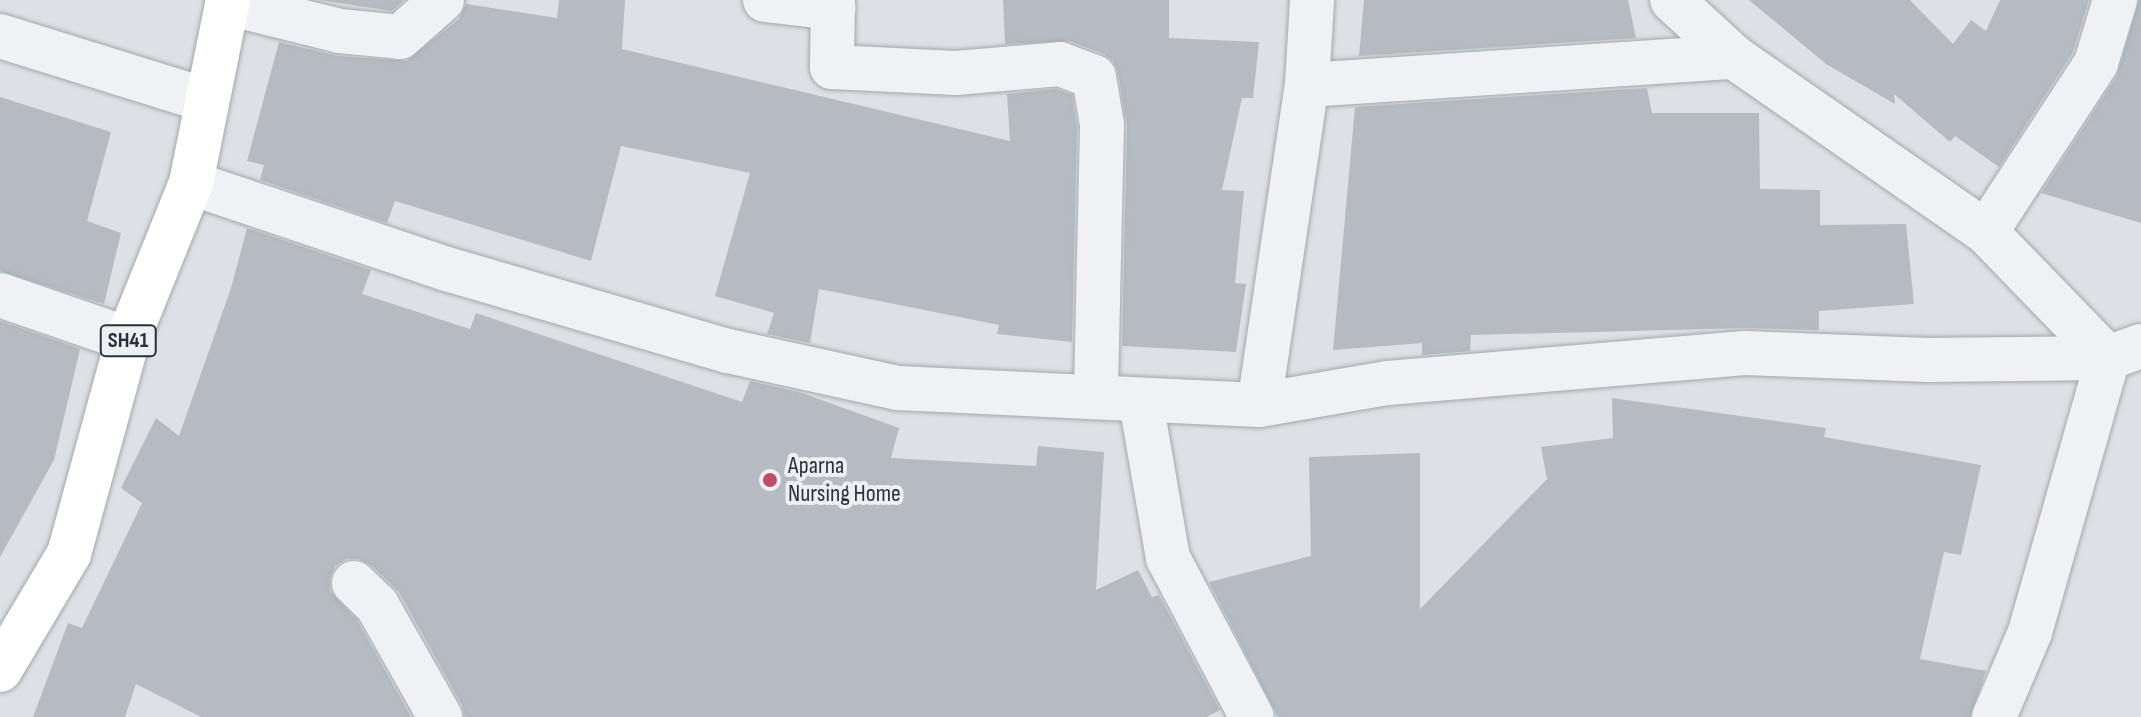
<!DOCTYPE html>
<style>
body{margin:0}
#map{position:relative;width:2141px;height:717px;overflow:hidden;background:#dde1e5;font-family:"Sofia Sans Condensed",sans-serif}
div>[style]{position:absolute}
.building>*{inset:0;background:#b5bbc1}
.roads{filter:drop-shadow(0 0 2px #a3a8ae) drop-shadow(0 0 2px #a3a8ae)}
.minor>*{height:44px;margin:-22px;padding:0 22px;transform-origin:22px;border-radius:22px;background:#eff1f4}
.tertiary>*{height:44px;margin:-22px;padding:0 22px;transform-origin:22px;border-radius:22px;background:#eff1f4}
.primary>*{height:44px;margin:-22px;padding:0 22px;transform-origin:22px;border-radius:22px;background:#fff}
.dots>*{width:22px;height:22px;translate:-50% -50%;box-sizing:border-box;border:4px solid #ecf0f3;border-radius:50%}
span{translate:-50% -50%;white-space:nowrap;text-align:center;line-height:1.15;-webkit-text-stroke:8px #ecf0f3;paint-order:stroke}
.shield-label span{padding:2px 6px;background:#ecf0f3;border:2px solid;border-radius:6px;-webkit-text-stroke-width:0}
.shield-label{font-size:22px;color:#28303a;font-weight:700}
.poi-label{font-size:24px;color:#28303a}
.left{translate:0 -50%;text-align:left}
</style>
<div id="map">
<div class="building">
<i style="clip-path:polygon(319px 0,404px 0,392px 11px)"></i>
<i style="clip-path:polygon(559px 0,625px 0,622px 49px,1010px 141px,1007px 94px,1056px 89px,1072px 95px,1077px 127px,1072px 342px,997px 334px,999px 325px,819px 289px,810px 343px,767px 334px,774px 313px,715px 296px,750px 173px,621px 146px,591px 261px,395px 201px,387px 223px,260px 180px,264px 165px,247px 161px,279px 42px,338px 56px,407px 61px,459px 19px,466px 4px,557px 18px)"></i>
<i style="clip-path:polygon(1003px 0,1169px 0,1169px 38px,1259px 42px,1253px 98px,1242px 98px,1222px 190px,1244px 191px,1235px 283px,1246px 284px,1236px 352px,1122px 346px,1127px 126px,1118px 72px,1113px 61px,1104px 54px,1069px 41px,1005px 44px)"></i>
<i style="clip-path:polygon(1364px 0,1628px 0,1636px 38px,1359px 56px)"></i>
<i style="clip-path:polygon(1749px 0,1910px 0,1953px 44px,1971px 20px,1986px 31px,2000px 0,2089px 0,2073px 52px,1999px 167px,1955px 136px,1950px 142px,1894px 94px,1895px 104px,1826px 64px)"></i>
<i style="clip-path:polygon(2139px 0,2141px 0,2141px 223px,2041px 193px,2117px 76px)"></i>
<i style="clip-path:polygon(1647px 88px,1652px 113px,1759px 113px,1760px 189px,1820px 190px,1820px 225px,1906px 224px,1914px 304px,1819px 311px,1819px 330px,1746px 328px,1471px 335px,1470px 351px,1422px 355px,1422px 343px,1333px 350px,1355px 107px)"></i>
<i style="clip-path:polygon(0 97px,111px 132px,87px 221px,121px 233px,104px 304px,0 271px)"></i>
<i style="clip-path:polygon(247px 228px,371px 270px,362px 294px,470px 329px,476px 313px,742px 402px,750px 381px,802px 393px,899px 428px,891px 458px,1036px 466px,1038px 446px,1104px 452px,1096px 590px,1138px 570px,1152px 597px,1159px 595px,1220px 710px,1207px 717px,465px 717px,462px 705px,399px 592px,371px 565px,359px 559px,346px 559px,335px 566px,330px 578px,330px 591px,357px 620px,411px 717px,201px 717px,136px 684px,125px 717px,33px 717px,68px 623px,82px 628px,142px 503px,121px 488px,156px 418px,179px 436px,231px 288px)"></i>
<i style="clip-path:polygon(0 321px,80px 349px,54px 460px,0 557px)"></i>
<i style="clip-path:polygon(1612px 398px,1826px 428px,1824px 437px,1981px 465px,1961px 555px,1944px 552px,1920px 659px,1986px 671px,1970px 717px,1278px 717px,1209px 582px,1311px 556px,1309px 457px,1420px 453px,1420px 609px,1547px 479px,1541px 447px,1613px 438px)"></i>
</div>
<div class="roads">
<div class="minor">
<i style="left:765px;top:0;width:69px;rotate:6.6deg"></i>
<i style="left:833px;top:0;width:67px;rotate:90.9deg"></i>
<i style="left:832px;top:67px;width:124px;rotate:2.8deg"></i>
<i style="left:956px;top:73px;width:104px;rotate:-4.9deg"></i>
<i style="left:1060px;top:64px;width:36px;rotate:21deg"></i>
<i style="left:1094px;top:77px;width:49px;rotate:80.5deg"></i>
<i style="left:1102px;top:125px;width:270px;rotate:91.3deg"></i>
<i style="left:227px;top:3px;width:116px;rotate:13.9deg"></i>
<i style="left:340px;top:31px;width:60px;rotate:5.7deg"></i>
<i style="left:400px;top:37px;width:56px;rotate:-41.4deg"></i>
<i style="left:0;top:36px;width:216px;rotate:17.3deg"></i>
<i style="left:1307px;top:85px;width:428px;rotate:-3.8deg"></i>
<i style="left:1986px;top:232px;width:202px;rotate:-56.9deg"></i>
<i style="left:2096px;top:63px;width:66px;rotate:-73.2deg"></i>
<i style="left:0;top:295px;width:135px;rotate:19deg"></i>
<i style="left:1141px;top:402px;width:158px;rotate:80.2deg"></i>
<i style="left:1168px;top:558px;width:180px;rotate:62.2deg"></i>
<i style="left:1259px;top:405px;width:324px;rotate:-81.5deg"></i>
<i style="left:1307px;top:85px;width:85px;rotate:-86.6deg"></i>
<i style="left:354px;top:583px;width:32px;rotate:44deg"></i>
<i style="left:377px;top:605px;width:129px;rotate:60.6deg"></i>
</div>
<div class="tertiary">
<i style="left:1672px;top:0;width:84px;rotate:42.6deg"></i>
<i style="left:1734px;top:57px;width:307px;rotate:34.8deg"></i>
<i style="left:1986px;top:232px;width:175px;rotate:45.9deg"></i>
<i style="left:191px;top:183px;width:270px;rotate:18.6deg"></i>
<i style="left:447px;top:269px;width:293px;rotate:16.3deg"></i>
<i style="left:728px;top:351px;width:174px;rotate:12.3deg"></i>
<i style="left:898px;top:388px;width:361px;rotate:2.7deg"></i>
<i style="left:1259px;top:405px;width:131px;rotate:-9.7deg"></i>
<i style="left:1388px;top:383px;width:358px;rotate:-4.8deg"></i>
<i style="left:1745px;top:353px;width:183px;rotate:2.2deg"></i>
<i style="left:1928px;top:360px;width:180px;rotate:-0.6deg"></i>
<i style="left:2108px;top:358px;width:35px;rotate:-20deg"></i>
<i style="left:1994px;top:717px;width:92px;rotate:-67deg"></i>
<i style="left:2030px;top:632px;width:285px;rotate:-74.1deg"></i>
</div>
<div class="primary">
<i style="left:0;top:670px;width:135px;rotate:-59.3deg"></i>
<i style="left:69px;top:554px;width:223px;rotate:-74.7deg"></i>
<i style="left:128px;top:339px;width:168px;rotate:-68deg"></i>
<i style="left:191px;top:183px;width:187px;rotate:-78.6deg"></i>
</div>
</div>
<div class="dots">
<i style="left:770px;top:480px;background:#c14b6a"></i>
</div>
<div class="shield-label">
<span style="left:128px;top:341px">SH41</span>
</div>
<div class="poi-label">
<span class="left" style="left:788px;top:480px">Aparna<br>Nursing Home</span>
</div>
</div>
